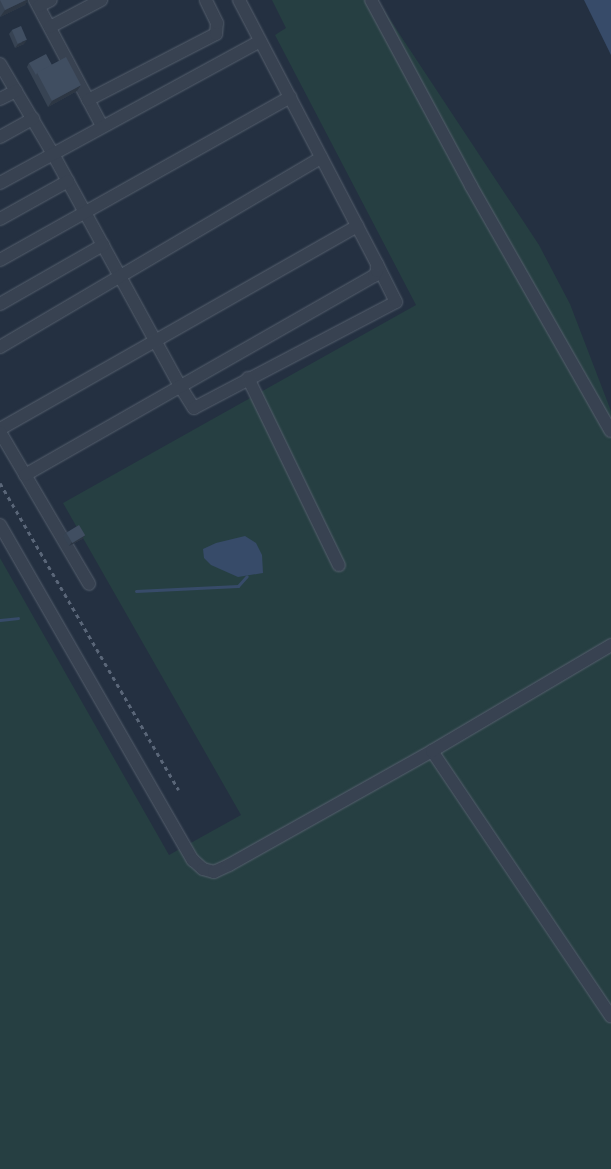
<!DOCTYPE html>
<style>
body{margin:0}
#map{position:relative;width:611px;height:1169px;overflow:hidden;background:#243041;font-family:"Space Grotesk",sans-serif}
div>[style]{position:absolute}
.green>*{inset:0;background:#263f42}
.water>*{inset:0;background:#374b69}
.stream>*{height:3px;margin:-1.5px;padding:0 1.5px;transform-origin:1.5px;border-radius:1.5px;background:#374b69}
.roads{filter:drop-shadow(0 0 1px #56606e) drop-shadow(0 0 1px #56606e)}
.minor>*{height:12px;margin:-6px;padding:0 6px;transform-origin:6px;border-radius:6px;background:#384251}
.rail>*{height:3px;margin-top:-1.5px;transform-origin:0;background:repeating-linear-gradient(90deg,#5a6678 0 4px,transparent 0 8px)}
.wall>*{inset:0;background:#374353}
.shaded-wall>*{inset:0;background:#2d3744}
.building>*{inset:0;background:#404e61;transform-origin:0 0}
span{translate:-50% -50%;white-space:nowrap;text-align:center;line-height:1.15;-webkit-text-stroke:3px #1d2736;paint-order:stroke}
</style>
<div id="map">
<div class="green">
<i style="clip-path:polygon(272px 0,377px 0,539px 245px,570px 304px,611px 411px,611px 1169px,0 1169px,0 558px,169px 855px,241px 815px,63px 503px,416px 305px,275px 35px,286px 28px)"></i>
</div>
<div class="water">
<i style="clip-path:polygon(584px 0,611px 0,611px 55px)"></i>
<i style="clip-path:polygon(245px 536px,256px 543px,262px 555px,263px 573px,238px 577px,211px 565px,204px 558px,203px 549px,216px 543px)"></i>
</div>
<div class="stream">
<i style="left:136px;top:591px;width:102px;rotate:-2.8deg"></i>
<i style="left:238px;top:586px;width:13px;rotate:-48deg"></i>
<i style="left:0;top:620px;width:18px;rotate:-6deg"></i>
</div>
<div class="roads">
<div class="minor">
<i style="left:35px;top:0;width:143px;rotate:62deg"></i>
<i style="left:371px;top:0;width:211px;rotate:61.7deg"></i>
<i style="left:471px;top:186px;width:282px;rotate:60.3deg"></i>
<i style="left:39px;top:6px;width:13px;rotate:-27deg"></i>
<i style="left:50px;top:27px;width:58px;rotate:-27.9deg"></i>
<i style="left:0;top:64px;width:104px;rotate:59.5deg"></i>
<i style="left:53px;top:154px;width:264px;rotate:61.3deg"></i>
<i style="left:180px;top:386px;width:26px;rotate:58deg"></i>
<i style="left:194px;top:408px;width:228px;rotate:-27.7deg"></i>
<i style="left:396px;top:302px;width:42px;rotate:-116.6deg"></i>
<i style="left:0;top:99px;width:18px;rotate:-27deg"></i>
<i style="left:88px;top:100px;width:144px;rotate:-27.3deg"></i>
<i style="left:216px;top:34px;width:11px;rotate:-85deg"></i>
<i style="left:217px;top:23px;width:25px;rotate:-116deg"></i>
<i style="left:0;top:137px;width:38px;rotate:-29deg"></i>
<i style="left:0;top:183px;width:296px;rotate:-28.6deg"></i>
<i style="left:0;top:219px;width:78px;rotate:-29.2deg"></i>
<i style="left:0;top:260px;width:333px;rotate:-29.3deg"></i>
<i style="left:0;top:304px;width:119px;rotate:-29.8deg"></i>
<i style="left:0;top:347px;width:373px;rotate:-30.5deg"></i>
<i style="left:248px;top:378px;width:208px;rotate:64.1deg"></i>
<i style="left:0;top:429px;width:411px;rotate:-29.6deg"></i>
<i style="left:0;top:432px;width:176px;rotate:59.6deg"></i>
<i style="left:25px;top:475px;width:402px;rotate:-29.7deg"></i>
<i style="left:374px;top:276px;width:6px;rotate:-59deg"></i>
<i style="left:377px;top:271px;width:7px;rotate:-90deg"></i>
<i style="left:377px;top:264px;width:298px;rotate:-117.6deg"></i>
<i style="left:0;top:525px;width:387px;rotate:60.1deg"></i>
<i style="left:193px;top:860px;width:13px;rotate:42deg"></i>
<i style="left:203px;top:869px;width:11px;rotate:15deg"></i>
<i style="left:214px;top:872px;width:17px;rotate:-25deg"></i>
<i style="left:229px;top:865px;width:233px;rotate:-29.3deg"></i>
<i style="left:432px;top:751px;width:320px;rotate:56deg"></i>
<i style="left:432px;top:751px;width:208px;rotate:-30.6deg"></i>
</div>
</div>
<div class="rail">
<i style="left:0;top:483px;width:355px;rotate:59.8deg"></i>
</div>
<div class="wall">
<i style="clip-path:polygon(0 0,28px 0,25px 5px,0 17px)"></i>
<i style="clip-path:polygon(12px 30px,24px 44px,15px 48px,9px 34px)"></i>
<i style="clip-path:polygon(29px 63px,52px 65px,77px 91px,48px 107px,27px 67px)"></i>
<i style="clip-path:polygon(66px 532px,85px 535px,82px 539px,69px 546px,63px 536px)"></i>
</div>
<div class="shaded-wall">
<i style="clip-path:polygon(26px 0,28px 0,25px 5px,0 17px,5px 10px)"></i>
<i style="clip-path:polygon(27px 40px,24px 44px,15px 48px,18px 44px)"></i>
<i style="clip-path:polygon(81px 85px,77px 91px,48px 107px,52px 101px)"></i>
<i style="clip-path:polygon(85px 535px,82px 539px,69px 546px,72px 542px)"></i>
</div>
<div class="building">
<i style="clip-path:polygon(0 0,26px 0,5px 10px)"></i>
<i style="left:21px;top:26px;width:15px;height:10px;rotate:67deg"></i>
<i style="clip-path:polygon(46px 54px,52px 65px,37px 73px,36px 75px,29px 63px)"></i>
<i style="left:66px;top:57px;width:32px;height:33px;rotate:62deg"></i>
<i style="left:79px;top:525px;width:12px;height:15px;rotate:59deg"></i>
</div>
</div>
